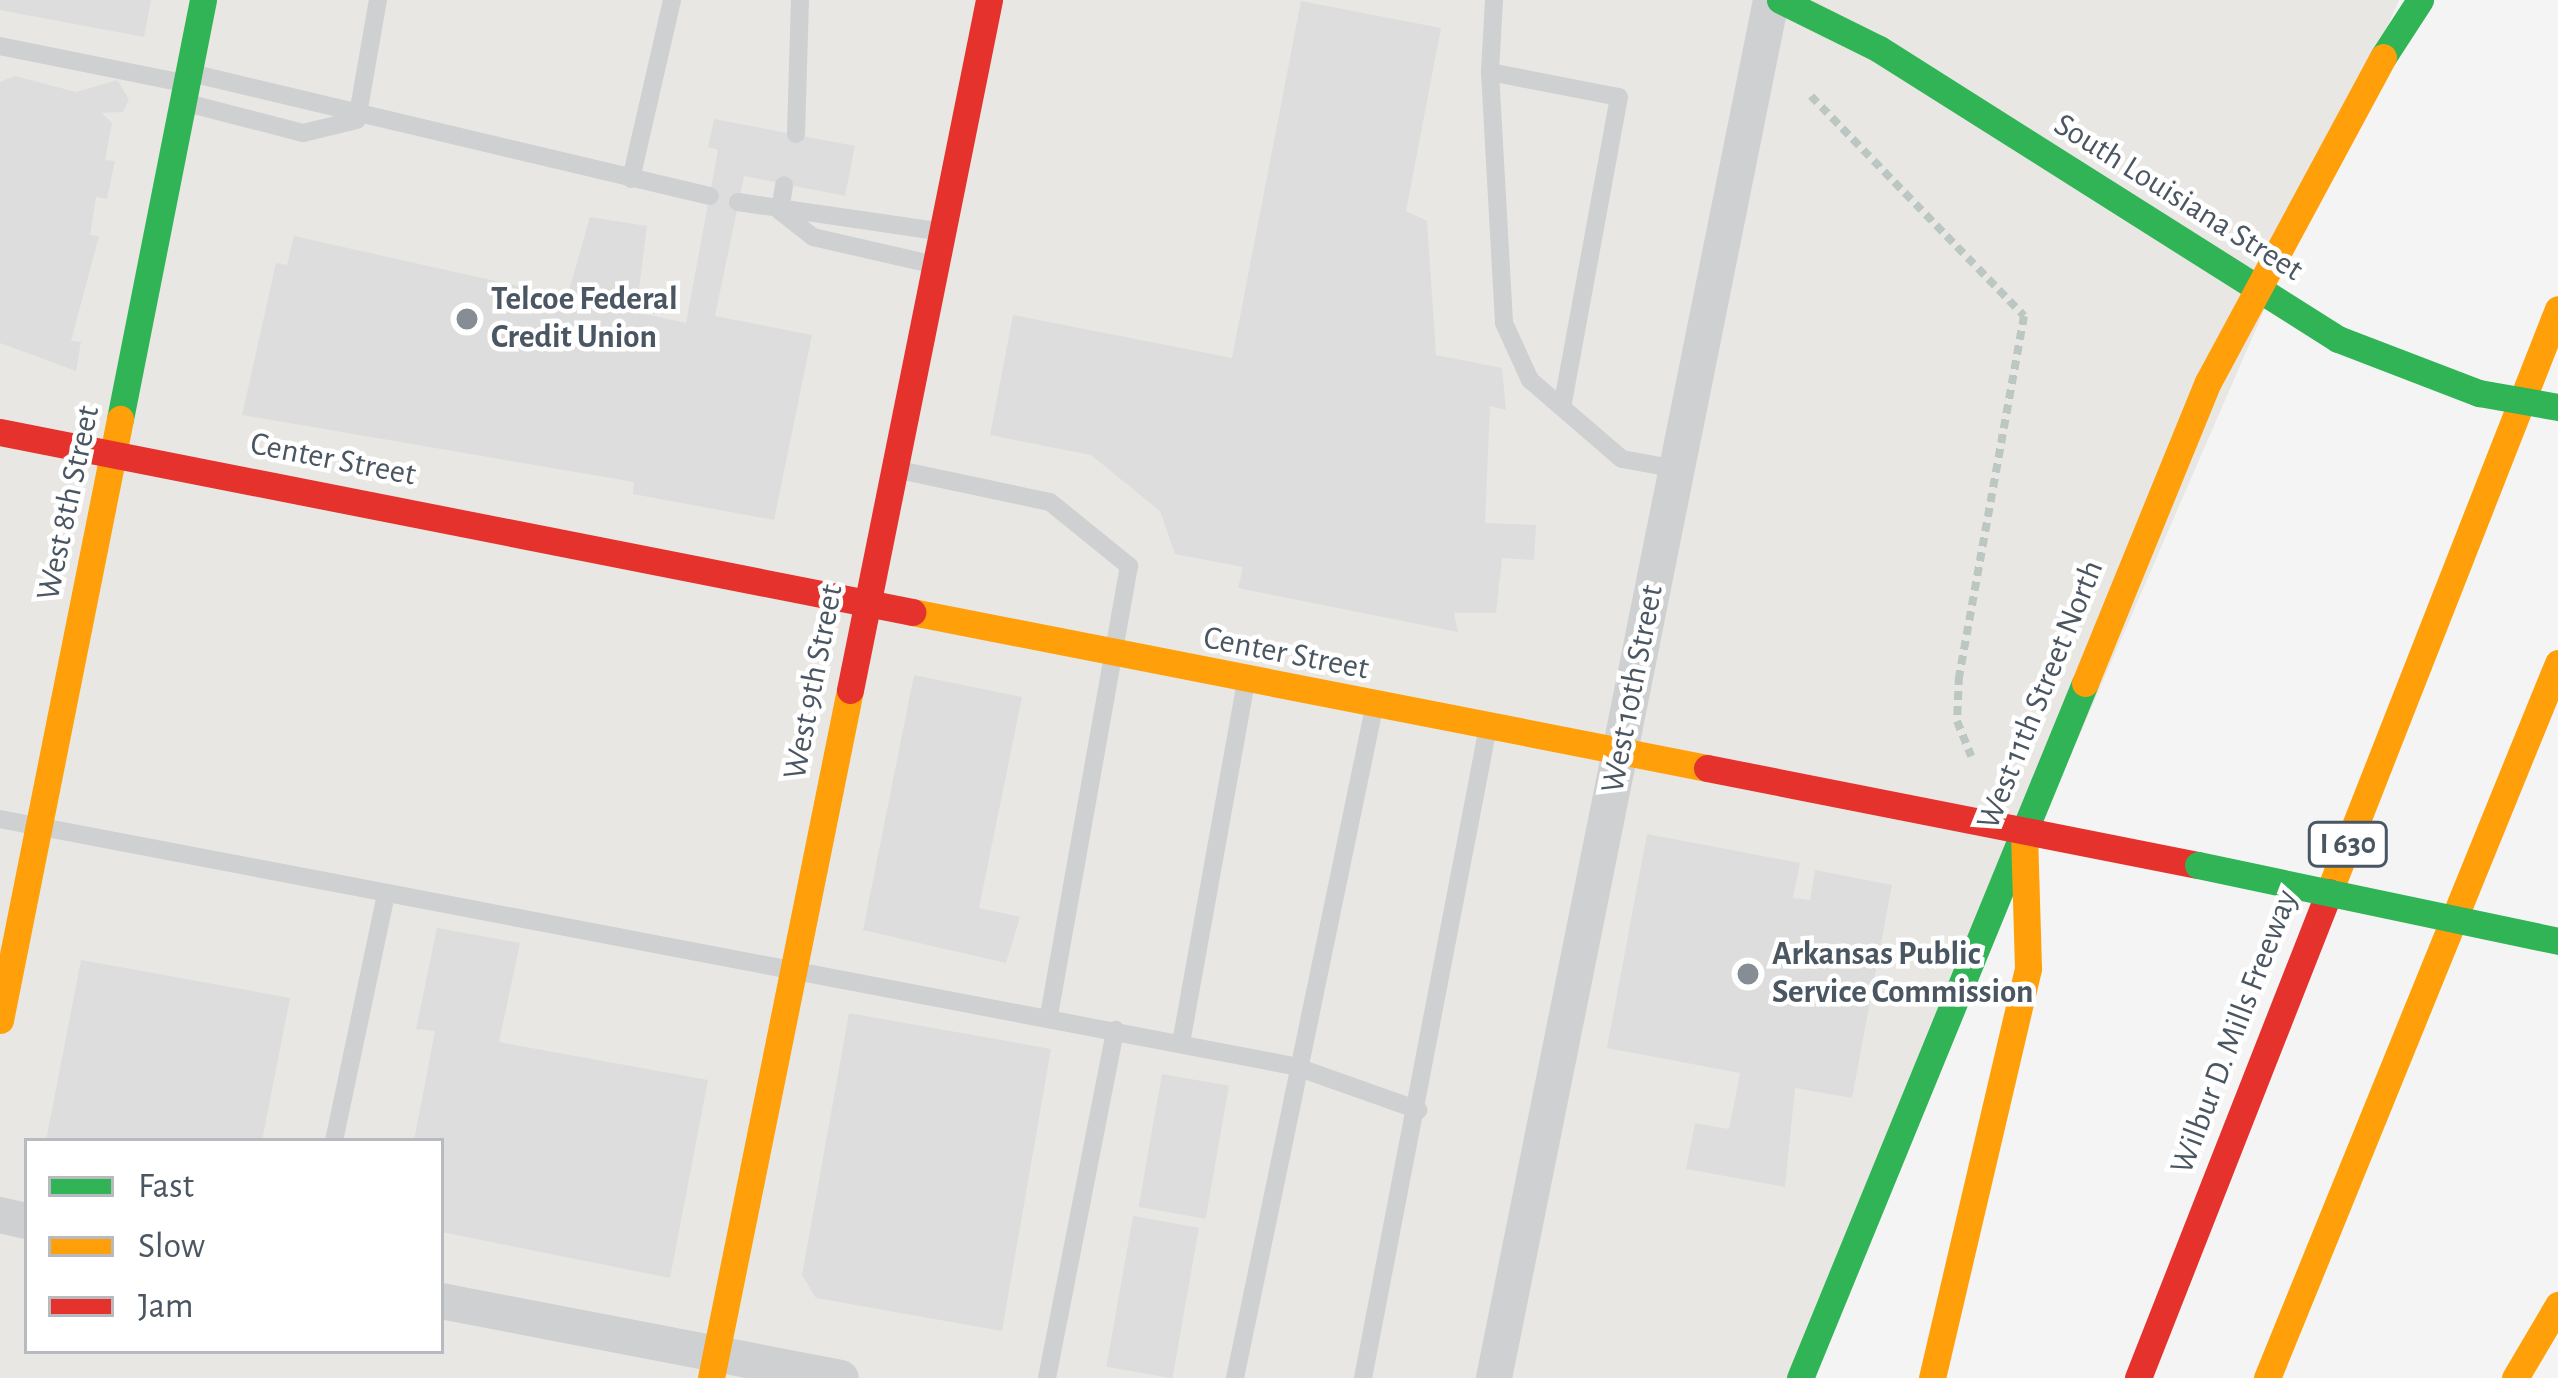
<!DOCTYPE html>
<style>
body{margin:0}
#map{position:relative;width:2558px;height:1378px;overflow:hidden;background:#f4f4f4;font-family:"Alegreya Sans",sans-serif}
div>[style]{position:absolute}
.commercial>*{inset:0;background:#e8e7e3}
.building>*{inset:0;background:#ddddde;transform-origin:0 0}
.path>*{height:8px;margin-top:-4px;transform-origin:0;background:repeating-linear-gradient(90deg,#bcc7c4 0 9px,transparent 0 15px)}
.lane>*{height:18px;margin:-9px;padding:0 9px;transform-origin:9px;border-radius:9px;background:#ced0d2}
.street>*{height:36px;margin:-18px;padding:0 18px;transform-origin:18px;border-radius:18px;background:#ced0d2}
.fast>*{height:27px;margin:-13.5px;padding:0 13.5px;transform-origin:13.5px;border-radius:13.5px;background:#30b455}
.slow>*{height:27px;margin:-13.5px;padding:0 13.5px;transform-origin:13.5px;border-radius:13.5px;background:#ff9f0a}
.jam>*{height:27px;margin:-13.5px;padding:0 13.5px;transform-origin:13.5px;border-radius:13.5px;background:#e5322d}
.fast-bridge>*{height:27px;margin:-13.5px;padding:0 13.5px;transform-origin:13.5px;border-radius:13.5px;background:#30b455}
.dots>*{width:33px;height:33px;translate:-50% -50%;box-sizing:border-box;border:6px solid #fff;border-radius:50%}
span{translate:-50% -50%;white-space:nowrap;text-align:center;line-height:1.15;-webkit-text-stroke:9px #fff;paint-order:stroke}
.shield-label span{padding:3px 9px;background:#fff;border:3px solid;border-radius:9px;-webkit-text-stroke-width:0}
.shield-label{font-size:30px;color:#4a5661;font-weight:700}
.street-label{font-size:33px;color:#4a5661}
.poi-label{font-size:33px;color:#4a5661;font-weight:700}
.left{translate:0 -50%;text-align:left}
.legend{position:absolute;left:24px;top:1138px;width:420px;height:216px;box-sizing:border-box;background:#fff;border:3px solid #b7bbc0;margin:0;padding:15px 21px;list-style:none;font-size:36px;color:#4a5661}
.legend li{display:flex;align-items:center;gap:24px;height:60px}
.legend b{width:60px;border:3px solid #b7bbc0}
</style>
<div id="map">
<div class="commercial">
<i style="clip-path:polygon(evenodd,0 0,2399px 0,1800px 1378px,0 1378px,0 0,27px 1141px,441px 1141px,441px 1351px,27px 1351px,27px 1141px)"></i>
</div>
<div class="building">
<i style="clip-path:polygon(0 0,151px 0,144px 37px,0 10px)"></i>
<i style="clip-path:polygon(1301px 1px,1441px 28px,1406px 211px,1427px 221px,1436px 355px,1502px 368px,1506px 410px,1490px 406px,1485px 523px,1536px 525px,1534px 560px,1502px 558px,1496px 613px,1454px 613px,1458px 632px,1238px 588px,1243px 567px,1175px 554px,1160px 511px,1091px 455px,990px 435px,1013px 315px,1232px 358px)"></i>
<i style="clip-path:polygon(15px 76px,76px 92px,117px 80px,129px 99px,123px 112px,102px 113px,112px 123px,105px 160px,115px 161px,107px 199px,96px 197px,90px 235px,99px 236px,71px 341px,81px 342px,76px 371px,0 343px,0 82px)"></i>
<i style="clip-path:polygon(714px 119px,855px 146px,845px 196px,744px 176px,715px 316px,812px 335px,774px 520px,633px 494px,634px 482px,242px 415px,276px 263px,287px 265px,294px 236px,567px 297px,590px 217px,647px 226px,636px 312px,686px 323px,718px 150px,708px 147px)"></i>
<i style="clip-path:polygon(914px 675px,1022px 697px,979px 908px,1020px 917px,1006px 963px,863px 930px)"></i>
<i style="clip-path:polygon(1647px 834px,1800px 863px,1793px 898px,1810px 900px,1815px 870px,1892px 885px,1852px 1098px,1795px 1088px,1785px 1187px,1686px 1169px,1695px 1123px,1729px 1129px,1740px 1073px,1607px 1048px)"></i>
<i style="clip-path:polygon(437px 928px,520px 943px,499px 1042px,708px 1080px,670px 1278px,441px 1232px,441px 1141px,414px 1141px,435px 1031px,416px 1029px)"></i>
<i style="clip-path:polygon(81px 960px,290px 998px,262px 1141px,46px 1141px)"></i>
<i style="clip-path:polygon(849px 1013px,1051px 1049px,1002px 1331px,816px 1298px,802px 1275px)"></i>
<i style="left:1162px;top:1074px;width:68px;height:135px;rotate:10deg"></i>
<i style="left:1133px;top:1216px;width:67px;height:153px;rotate:10deg"></i>
</div>
<div class="path">
<i style="left:1811px;top:96px;width:306px;rotate:45.9deg"></i>
<i style="left:2024px;top:316px;width:366px;rotate:100.2deg"></i>
<i style="left:1959px;top:676px;width:45px;rotate:92.5deg"></i>
<i style="left:1957px;top:721px;width:38px;rotate:68deg"></i>
</div>
<div class="lane">
<i style="left:1494px;top:0;width:72px;rotate:93.2deg"></i>
<i style="left:1490px;top:72px;width:131px;rotate:11deg"></i>
<i style="left:1619px;top:97px;width:315px;rotate:100.4deg"></i>
<i style="left:0;top:46px;width:187px;rotate:11.4deg"></i>
<i style="left:1490px;top:72px;width:251px;rotate:86.8deg"></i>
<i style="left:1504px;top:323px;width:63px;rotate:65.5deg"></i>
<i style="left:1530px;top:380px;width:121px;rotate:40.7deg"></i>
<i style="left:1622px;top:459px;width:56px;rotate:10.3deg"></i>
<i style="left:195px;top:74px;width:529px;rotate:13.33deg"></i>
<i style="left:187px;top:103px;width:120px;rotate:14.5deg"></i>
<i style="left:303px;top:133px;width:51px;rotate:-13.5deg"></i>
<i style="left:357px;top:120px;width:122px;rotate:-80.1deg"></i>
<i style="left:796px;top:134px;width:134px;rotate:-88.3deg"></i>
<i style="left:631px;top:179px;width:184px;rotate:-77.1deg"></i>
<i style="left:738px;top:202px;width:201px;rotate:8.3deg"></i>
<i style="left:780px;top:211px;width:42px;rotate:38.2deg"></i>
<i style="left:813px;top:237px;width:121px;rotate:12.9deg"></i>
<i style="left:780px;top:211px;width:26px;rotate:-81deg"></i>
<i style="left:899px;top:470px;width:154px;rotate:12deg"></i>
<i style="left:1050px;top:502px;width:102px;rotate:39deg"></i>
<i style="left:1129px;top:566px;width:457px;rotate:100.1deg"></i>
<i style="left:0;top:819px;width:1317px;rotate:10.81deg"></i>
<i style="left:1294px;top:1066px;width:132px;rotate:19.5deg"></i>
<i style="left:1181px;top:1043px;width:367px;rotate:-79.8deg"></i>
<i style="left:334px;top:1141px;width:246px;rotate:-78.1deg"></i>
<i style="left:1047px;top:1378px;width:355px;rotate:-78.9deg"></i>
<i style="left:1235px;top:1378px;width:684px;rotate:-78.28deg"></i>
<i style="left:1363px;top:1378px;width:658px;rotate:-79.13deg"></i>
</div>
<div class="street">
<i style="left:0;top:1215px;width:28px;rotate:13deg"></i>
<i style="left:441px;top:1301px;width:407px;rotate:10.9deg"></i>
<i style="left:1494px;top:1378px;width:1406px;rotate:-78.63deg"></i>
</div>
<div class="fast">
<i style="left:1780px;top:0;width:110px;rotate:26.3deg"></i>
<i style="left:1879px;top:49px;width:543px;rotate:32.29deg"></i>
<i style="left:2383px;top:57px;width:68px;rotate:-57deg"></i>
<i style="left:120px;top:419px;width:427px;rotate:-78.8deg"></i>
<i style="left:1800px;top:1378px;width:751px;rotate:-67.7deg"></i>
</div>
<div class="slow">
<i style="left:912px;top:612px;width:810px;rotate:11.1deg"></i>
<i style="left:2085px;top:683px;width:325px;rotate:-67.8deg"></i>
<i style="left:2208px;top:382px;width:369px;rotate:-61.7deg"></i>
<i style="left:2329px;top:892px;width:626px;rotate:-68.56deg"></i>
<i style="left:0;top:1020px;width:613px;rotate:-78.71deg"></i>
<i style="left:711px;top:1378px;width:702px;rotate:-78.58deg"></i>
<i style="left:1932px;top:1378px;width:421px;rotate:-76.8deg"></i>
<i style="left:2028px;top:968px;width:137px;rotate:-91.7deg"></i>
<i style="left:2267px;top:1378px;width:772px;rotate:-67.85deg"></i>
<i style="left:2515px;top:1378px;width:85px;rotate:-59.5deg"></i>
</div>
<div class="jam">
<i style="left:0;top:432px;width:930px;rotate:11.16deg"></i>
<i style="left:850px;top:690px;width:704px;rotate:-78.61deg"></i>
<i style="left:1707px;top:768px;width:500px;rotate:11.18deg"></i>
<i style="left:2138px;top:1378px;width:522px;rotate:-68.54deg"></i>
</div>
<div class="fast-bridge">
<i style="left:2338px;top:339px;width:151px;rotate:21deg"></i>
<i style="left:2479px;top:393px;width:80px;rotate:10deg"></i>
<i style="left:2198px;top:865px;width:368px;rotate:11.9deg"></i>
</div>
<div class="dots">
<i style="left:467px;top:319px;background:#868d94"></i>
<i style="left:1748px;top:974px;background:#868d94"></i>
</div>
<div class="shield-label">
<span style="left:2348px;top:844px">I 630</span>
</div>
<div class="street-label">
<span style="left:2178px;top:198px;rotate:32deg">South Louisiana Street</span>
<span style="left:333px;top:460px;rotate:11deg">Center Street</span>
<span style="left:69px;top:503px;rotate:-78deg">West 8th Street</span>
<span style="left:1286px;top:654px;rotate:11deg">Center Street</span>
<span style="left:814px;top:682px;rotate:-79deg">West 9th Street</span>
<span style="left:1633px;top:689px;rotate:-79deg">West 10th Street</span>
<span style="left:2041px;top:695px;rotate:-68deg">West 11th Street North</span>
<span style="left:2235px;top:1032px;rotate:-69deg">Wilbur D. Mills Freeway</span>
</div>
<div class="poi-label">
<span class="left" style="left:491px;top:319px">Telcoe Federal<br>Credit Union</span>
<span class="left" style="left:1772px;top:974px">Arkansas Public<br>Service Commission</span>
</div>
<ul class="legend">
<li><b style="height:15px;background:#30b455"></b>Fast</li>
<li><b style="height:15px;background:#ff9f0a"></b>Slow</li>
<li><b style="height:15px;background:#e5322d"></b>Jam</li>
</ul>
</div>
